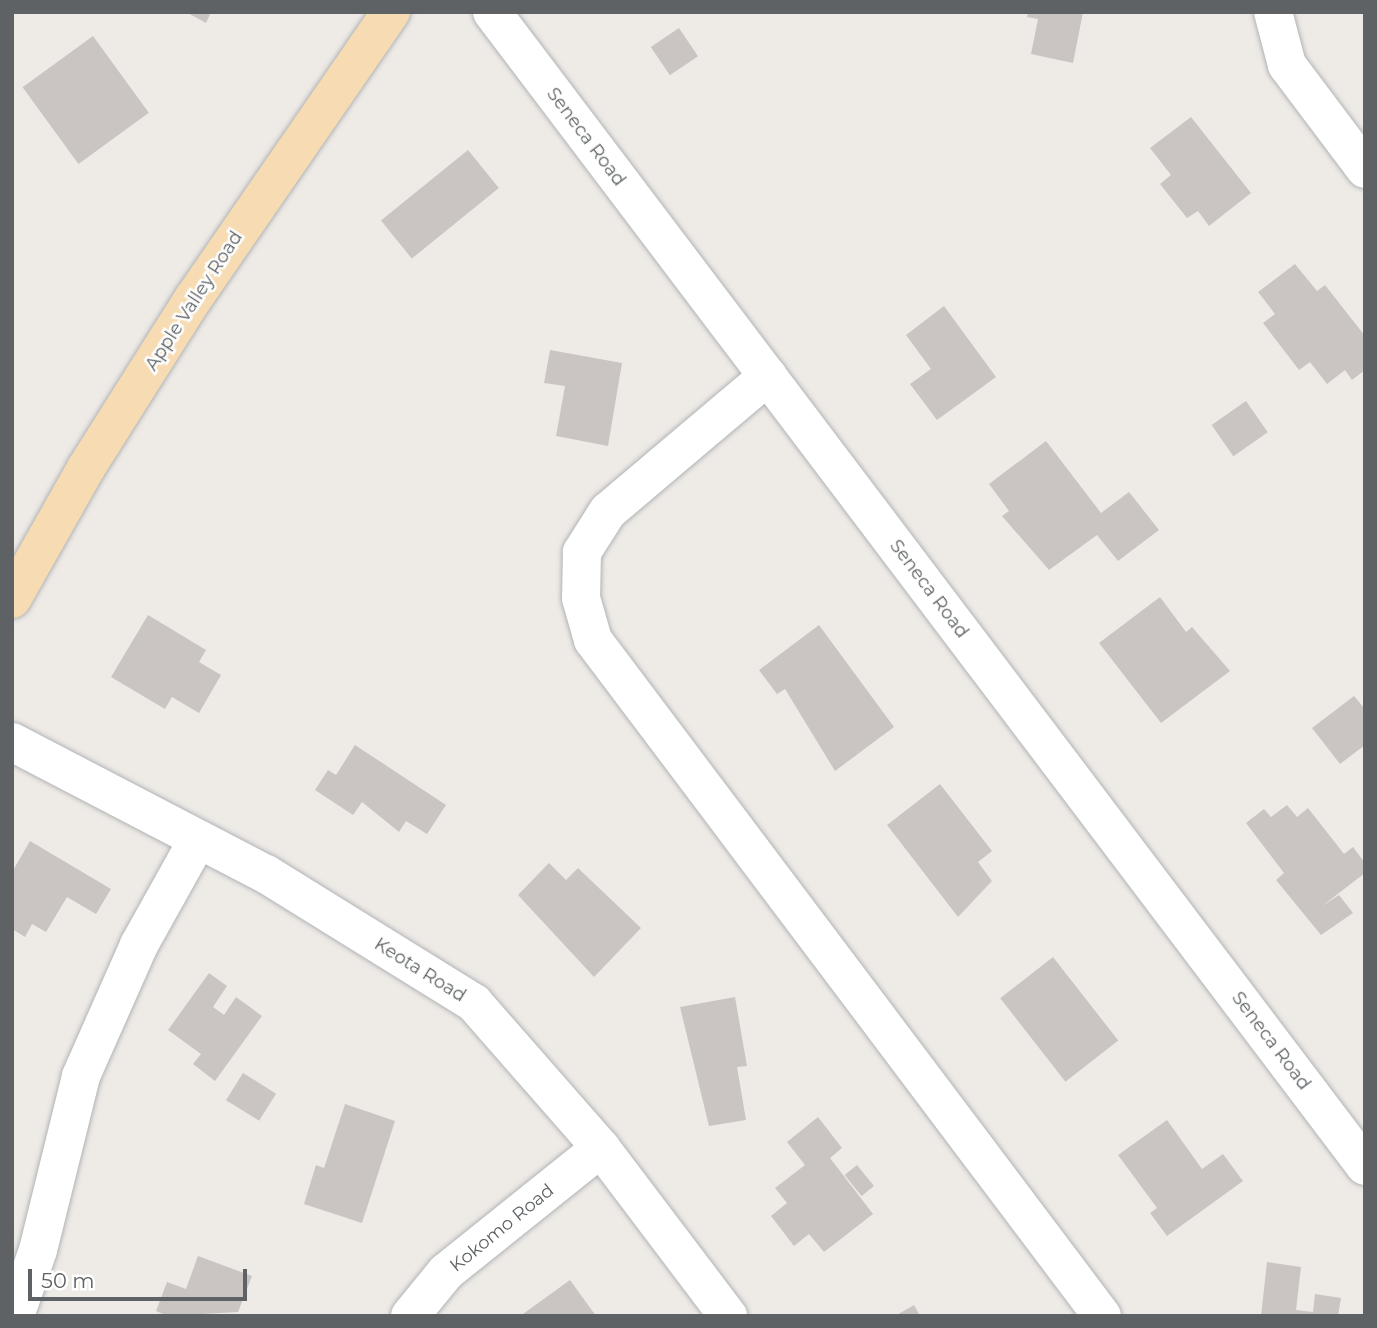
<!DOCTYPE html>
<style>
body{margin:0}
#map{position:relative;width:1377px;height:1328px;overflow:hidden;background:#eeeae6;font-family:Montserrat,sans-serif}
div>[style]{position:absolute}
.building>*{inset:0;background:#cac5c2;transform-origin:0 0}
.roads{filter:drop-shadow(0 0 2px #b1b4b6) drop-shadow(0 0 2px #b1b4b6)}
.minor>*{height:38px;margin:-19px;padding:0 19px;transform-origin:19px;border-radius:19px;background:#fff}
.major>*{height:38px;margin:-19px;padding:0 19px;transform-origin:19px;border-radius:19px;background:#f6dbb3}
span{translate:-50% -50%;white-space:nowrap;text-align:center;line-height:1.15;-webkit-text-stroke:5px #fff;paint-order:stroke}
.street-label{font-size:18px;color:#5e6264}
.frame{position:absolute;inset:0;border:14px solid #5e6264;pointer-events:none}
.scale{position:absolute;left:28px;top:1269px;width:219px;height:32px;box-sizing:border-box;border:4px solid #5e6264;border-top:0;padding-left:9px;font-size:21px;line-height:24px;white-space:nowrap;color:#5e6264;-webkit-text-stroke:5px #fff;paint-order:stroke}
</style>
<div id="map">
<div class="building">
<i style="clip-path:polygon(186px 12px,211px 12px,206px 23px)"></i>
<i style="clip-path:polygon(1028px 12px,1083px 12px,1073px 63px,1031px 54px,1038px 19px,1027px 17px)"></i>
<i style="left:679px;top:28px;width:34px;height:34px;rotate:56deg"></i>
<i style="left:93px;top:36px;width:95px;height:87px;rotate:54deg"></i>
<i style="clip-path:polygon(1191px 117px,1251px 193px,1209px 226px,1198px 211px,1187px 218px,1160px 184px,1171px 175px,1150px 148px)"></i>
<i style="left:468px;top:150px;width:49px;height:112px;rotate:51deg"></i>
<i style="clip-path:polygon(1295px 264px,1317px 291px,1325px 285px,1365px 336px,1365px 370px,1352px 380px,1345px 370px,1327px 384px,1310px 362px,1299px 370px,1263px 323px,1275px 314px,1258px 292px)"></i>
<i style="clip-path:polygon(944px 306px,996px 377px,937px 420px,910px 384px,931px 369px,906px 335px)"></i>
<i style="clip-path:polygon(550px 350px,622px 363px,608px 446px,556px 436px,565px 386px,544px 383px)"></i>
<i style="left:1246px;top:401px;width:38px;height:42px;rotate:55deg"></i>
<i style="clip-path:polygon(1046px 441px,1101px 513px,1129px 492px,1159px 530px,1118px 561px,1097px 535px,1049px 570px,1002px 516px,1009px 511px,989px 484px)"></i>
<i style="clip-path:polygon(1160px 597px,1186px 632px,1192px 627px,1230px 671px,1161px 723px,1099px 643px)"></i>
<i style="clip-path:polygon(148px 615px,206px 650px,199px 662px,221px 675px,199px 713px,172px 697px,165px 709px,111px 677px)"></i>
<i style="clip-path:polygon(819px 625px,894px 727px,835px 771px,785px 689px,777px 694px,759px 670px)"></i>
<i style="clip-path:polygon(1354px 696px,1365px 709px,1365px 745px,1340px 764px,1312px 728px)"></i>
<i style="clip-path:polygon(355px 745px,446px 805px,427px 834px,406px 821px,399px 832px,362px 802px,353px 815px,315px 790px,328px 770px,336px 775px)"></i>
<i style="clip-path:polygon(940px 784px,992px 851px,978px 862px,992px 881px,958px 917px,887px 825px)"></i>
<i style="clip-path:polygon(1287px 805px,1297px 817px,1308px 808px,1344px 854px,1353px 847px,1365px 863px,1365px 873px,1322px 906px,1339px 895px,1353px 913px,1321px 935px,1276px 880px,1284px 873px,1246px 823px,1264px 809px,1271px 817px)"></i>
<i style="clip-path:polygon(30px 841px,111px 889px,96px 914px,67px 897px,46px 932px,32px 924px,25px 937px,12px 929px,12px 872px)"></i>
<i style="clip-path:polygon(549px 863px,566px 880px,578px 868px,641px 928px,594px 977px,518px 895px)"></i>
<i style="left:1053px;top:957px;width:106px;height:67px;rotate:52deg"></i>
<i style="clip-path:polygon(209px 973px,227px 986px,213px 1007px,224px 1015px,236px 997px,262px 1016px,215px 1081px,193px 1064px,201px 1054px,168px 1030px)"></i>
<i style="clip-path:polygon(735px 997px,747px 1066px,737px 1067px,746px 1120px,709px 1126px,680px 1007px)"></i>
<i style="left:243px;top:1073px;width:39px;height:32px;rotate:32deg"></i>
<i style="clip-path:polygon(345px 1104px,395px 1121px,362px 1223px,304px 1204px,316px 1165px,324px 1168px)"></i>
<i style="clip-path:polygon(818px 1117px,842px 1148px,830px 1158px,873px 1214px,824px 1252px,809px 1234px,794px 1246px,771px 1216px,787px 1203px,775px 1188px,805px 1165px,787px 1142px)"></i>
<i style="clip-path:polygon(1167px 1120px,1202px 1169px,1223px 1154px,1243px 1181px,1167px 1236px,1150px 1213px,1157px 1208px,1118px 1155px)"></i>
<i style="left:857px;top:1165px;width:27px;height:16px;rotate:51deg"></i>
<i style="clip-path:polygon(198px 1256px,252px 1276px,238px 1312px,168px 1316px,156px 1311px,167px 1282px,186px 1289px)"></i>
<i style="clip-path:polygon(1267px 1262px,1301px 1267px,1296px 1310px,1313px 1312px,1315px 1294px,1341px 1298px,1338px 1316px,1261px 1316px)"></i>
<i style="clip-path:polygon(570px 1280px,596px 1316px,525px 1316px,523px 1314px)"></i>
<i style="clip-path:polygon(914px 1305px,920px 1316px,895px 1316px)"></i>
</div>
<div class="roads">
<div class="minor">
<i style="left:492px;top:12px;width:1447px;rotate:52.89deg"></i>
<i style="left:1273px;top:12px;width:55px;rotate:75.2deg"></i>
<i style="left:1287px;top:65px;width:130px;rotate:53.1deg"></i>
<i style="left:768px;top:376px;width:209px;rotate:139.8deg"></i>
<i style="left:608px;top:511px;width:49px;rotate:122.4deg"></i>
<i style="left:582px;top:552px;width:46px;rotate:91.2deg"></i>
<i style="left:581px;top:598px;width:44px;rotate:74.1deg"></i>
<i style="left:593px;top:640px;width:846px;rotate:53.02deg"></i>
<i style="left:12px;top:742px;width:286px;rotate:27.5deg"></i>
<i style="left:266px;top:874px;width:245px;rotate:31.8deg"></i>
<i style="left:474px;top:1003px;width:193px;rotate:48.8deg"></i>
<i style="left:601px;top:1148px;width:211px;rotate:52.9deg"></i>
<i style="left:15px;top:1316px;width:70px;rotate:-70.8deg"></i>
<i style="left:38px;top:1250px;width:179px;rotate:-76.1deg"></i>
<i style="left:81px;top:1076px;width:143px;rotate:-66.1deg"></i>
<i style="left:139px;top:945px;width:121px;rotate:-60.9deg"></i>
<i style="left:410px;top:1316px;width:57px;rotate:-50.7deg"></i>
<i style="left:446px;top:1272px;width:198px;rotate:-38.7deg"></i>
</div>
<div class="major">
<i style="left:12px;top:599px;width:150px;rotate:-60.5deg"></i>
<i style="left:86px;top:468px;width:200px;rotate:-57.7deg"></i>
<i style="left:193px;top:299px;width:349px;rotate:-55.4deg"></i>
</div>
</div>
<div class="street-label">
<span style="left:586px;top:137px;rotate:53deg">Seneca Road</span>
<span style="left:194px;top:301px;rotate:-57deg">Apple Valley Road</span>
<span style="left:929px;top:589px;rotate:53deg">Seneca Road</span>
<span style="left:420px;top:970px;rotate:32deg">Keota Road</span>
<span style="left:1271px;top:1041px;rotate:53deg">Seneca Road</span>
<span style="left:502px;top:1228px;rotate:-39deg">Kokomo Road</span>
</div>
<div class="frame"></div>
<div class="scale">50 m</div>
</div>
